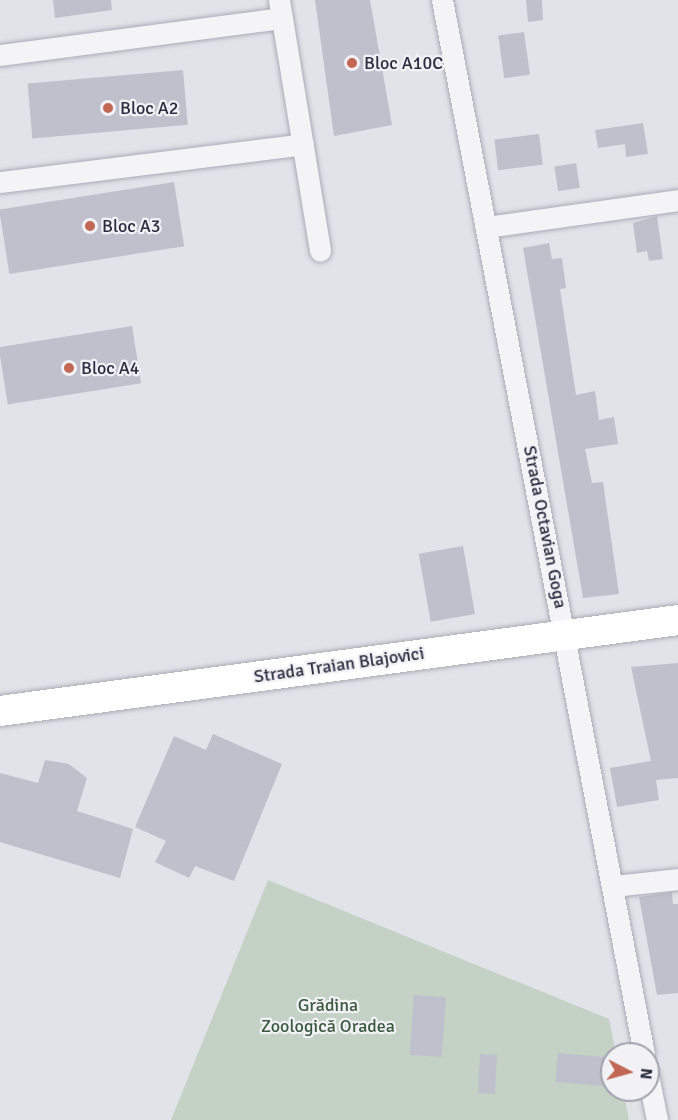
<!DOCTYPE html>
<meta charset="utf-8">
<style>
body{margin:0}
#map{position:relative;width:678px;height:1120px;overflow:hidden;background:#e2e2e9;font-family:Signika,sans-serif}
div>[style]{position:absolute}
.green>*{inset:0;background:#c3d2c5}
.building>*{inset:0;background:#bfc0cb;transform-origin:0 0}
.roads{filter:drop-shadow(0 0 2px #ababb6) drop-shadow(0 0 2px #ababb6)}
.street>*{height:21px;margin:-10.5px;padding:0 10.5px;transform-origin:10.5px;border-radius:10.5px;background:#f4f4f7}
.secondary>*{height:30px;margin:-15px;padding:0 15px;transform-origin:15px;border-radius:15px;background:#fff}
.dots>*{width:16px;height:16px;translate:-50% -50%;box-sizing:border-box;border:3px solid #f1f1f6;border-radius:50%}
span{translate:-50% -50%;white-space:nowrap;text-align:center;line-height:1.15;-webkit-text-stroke:4.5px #f1f1f6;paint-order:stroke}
.poi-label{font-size:18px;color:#2b2c3f}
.left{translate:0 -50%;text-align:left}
.street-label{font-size:18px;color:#2b2c3f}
.park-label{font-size:18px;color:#3a593f}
.north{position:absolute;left:600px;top:1042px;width:60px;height:60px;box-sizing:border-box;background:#f1f1f6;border:2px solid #a2a2ad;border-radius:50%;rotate:96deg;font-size:16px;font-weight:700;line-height:24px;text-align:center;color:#2b2c3f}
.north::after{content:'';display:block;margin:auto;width:21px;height:27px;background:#c26753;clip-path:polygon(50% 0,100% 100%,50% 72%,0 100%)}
</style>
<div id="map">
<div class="green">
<i style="clip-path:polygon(268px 880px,609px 1019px,616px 1054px,612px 1090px,623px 1090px,629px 1120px,171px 1120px)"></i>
</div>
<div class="building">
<i style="clip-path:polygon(53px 0,111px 0,112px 10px,55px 18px)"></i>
<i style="clip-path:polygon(315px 0,370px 0,392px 125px,334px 136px)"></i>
<i style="clip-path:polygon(526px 0,542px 0,543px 20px,528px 22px)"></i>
<i style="left:524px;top:32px;width:43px;height:26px;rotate:82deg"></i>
<i style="left:183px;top:70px;width:55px;height:156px;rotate:85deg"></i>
<i style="clip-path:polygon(643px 123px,648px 154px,626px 157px,625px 144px,598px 148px,595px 130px)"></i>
<i style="left:539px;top:134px;width:31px;height:45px;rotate:83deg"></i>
<i style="left:576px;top:163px;width:25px;height:22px;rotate:81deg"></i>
<i style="left:174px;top:182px;width:65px;height:177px;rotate:81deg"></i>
<i style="clip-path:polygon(657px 216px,663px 259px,649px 261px,647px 251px,637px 253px,633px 223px)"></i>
<i style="clip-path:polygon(549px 243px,552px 259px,562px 258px,566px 288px,560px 289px,576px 395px,595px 391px,599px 420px,614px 417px,618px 444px,585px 449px,592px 483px,603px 482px,619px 594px,583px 598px,523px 248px)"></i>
<i style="left:132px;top:326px;width:58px;height:135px;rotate:81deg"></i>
<i style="left:463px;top:546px;width:69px;height:45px;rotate:80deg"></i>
<i style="clip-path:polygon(678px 663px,678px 778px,656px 780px,659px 800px,617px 807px,610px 768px,651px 761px,631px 667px)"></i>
<i style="clip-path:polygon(213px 734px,282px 764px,234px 881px,195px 866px,189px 878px,155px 862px,166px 841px,135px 827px,174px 736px,206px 750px)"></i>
<i style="clip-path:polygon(45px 760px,69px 764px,87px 778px,77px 811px,133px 829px,120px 878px,0 842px,0 773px,38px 783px)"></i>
<i style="clip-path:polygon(672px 892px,673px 904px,678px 904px,678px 993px,657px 995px,639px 897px)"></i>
<i style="left:414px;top:995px;width:32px;height:60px;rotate:4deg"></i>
<i style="left:558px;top:1053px;width:54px;height:29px;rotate:5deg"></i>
<i style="left:480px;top:1054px;width:17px;height:39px;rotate:3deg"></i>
</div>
<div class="roads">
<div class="street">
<i style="left:279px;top:0;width:254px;rotate:80.7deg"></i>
<i style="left:442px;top:0;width:1073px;rotate:79.15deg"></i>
<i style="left:0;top:55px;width:284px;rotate:-7.5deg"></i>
<i style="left:0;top:182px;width:305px;rotate:-7.1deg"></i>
<i style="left:487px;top:227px;width:193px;rotate:-8deg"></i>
<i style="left:613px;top:886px;width:65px;rotate:-6.1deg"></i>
<i style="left:648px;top:1075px;width:46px;rotate:78.7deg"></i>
</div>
<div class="secondary">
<i style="left:0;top:711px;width:684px;rotate:-7.64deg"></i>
</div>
</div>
<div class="dots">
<i style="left:352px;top:63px;background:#c26753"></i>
<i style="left:108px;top:108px;background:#c26753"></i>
<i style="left:90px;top:226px;background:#c26753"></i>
<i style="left:69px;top:368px;background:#c26753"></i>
</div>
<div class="poi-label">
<span class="left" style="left:364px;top:63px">Bloc A10C</span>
<span class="left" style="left:120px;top:108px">Bloc A2</span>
<span class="left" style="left:102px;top:226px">Bloc A3</span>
<span class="left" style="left:81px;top:368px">Bloc A4</span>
</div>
<div class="street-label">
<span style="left:545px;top:527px;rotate:79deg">Strada Octavian Goga</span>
<span style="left:339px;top:665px;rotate:-8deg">Strada Traian Blajovici</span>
</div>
<div class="park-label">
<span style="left:328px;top:1016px">Grădina<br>Zoologică Oradea</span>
</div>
<div class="north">N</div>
</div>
